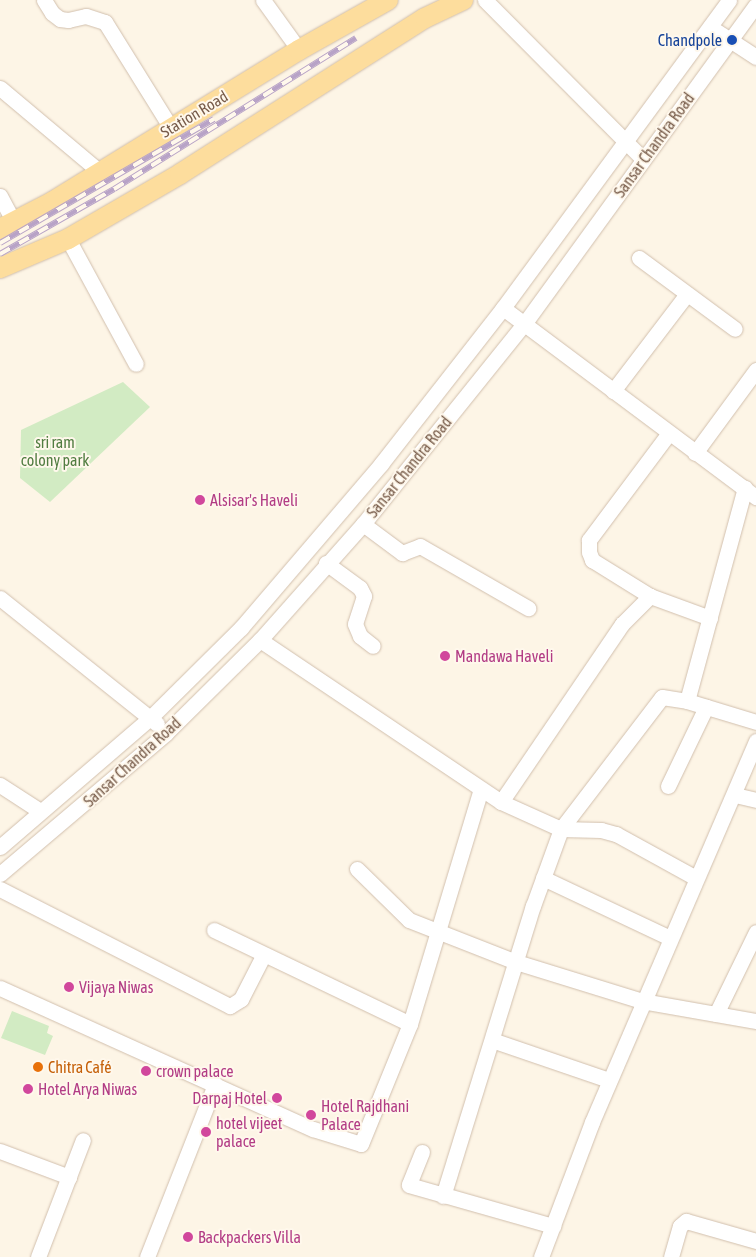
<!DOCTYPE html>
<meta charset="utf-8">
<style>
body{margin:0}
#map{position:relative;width:756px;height:1257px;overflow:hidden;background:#fdf5e6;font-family:"Asap Condensed",sans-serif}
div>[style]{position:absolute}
.green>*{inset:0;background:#d2ebc3}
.roads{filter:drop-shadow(0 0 1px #d1bfad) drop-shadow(0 0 1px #d1bfad)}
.minor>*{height:15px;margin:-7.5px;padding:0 7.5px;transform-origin:7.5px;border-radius:7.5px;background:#fff}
.major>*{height:20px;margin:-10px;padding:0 10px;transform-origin:10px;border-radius:10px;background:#fddd9d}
.rail>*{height:5.5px;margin-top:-2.75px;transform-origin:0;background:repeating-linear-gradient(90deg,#fff8ec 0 11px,#b8a3c7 0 22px);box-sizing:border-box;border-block:1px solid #b8a3c7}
.dots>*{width:14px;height:14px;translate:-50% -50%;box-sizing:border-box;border:2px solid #fff8ec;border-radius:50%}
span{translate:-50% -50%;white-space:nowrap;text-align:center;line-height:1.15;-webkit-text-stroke:4px #fff8ec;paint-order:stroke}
.transit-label{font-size:16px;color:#164399}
.right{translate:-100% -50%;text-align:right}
.street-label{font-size:16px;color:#775b49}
.park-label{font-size:16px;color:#517d41}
.hotel-label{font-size:16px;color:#b23c85}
.left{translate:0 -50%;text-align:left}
.food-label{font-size:16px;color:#c56008}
</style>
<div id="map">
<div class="green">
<i style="clip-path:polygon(123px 382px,150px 407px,50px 502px,20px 478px,21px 430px)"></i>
<i style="clip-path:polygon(12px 1011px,49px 1026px,47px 1033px,53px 1036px,45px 1055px,1px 1038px)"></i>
</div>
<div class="roads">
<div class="minor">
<i style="left:44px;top:0;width:15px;rotate:58deg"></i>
<i style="left:52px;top:13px;width:10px;rotate:37deg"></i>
<i style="left:60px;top:19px;width:8px;rotate:7deg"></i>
<i style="left:68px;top:20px;width:18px;rotate:-13deg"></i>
<i style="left:86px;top:16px;width:20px;rotate:18deg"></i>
<i style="left:105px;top:22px;width:125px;rotate:58.1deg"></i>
<i style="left:263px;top:0;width:62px;rotate:54.2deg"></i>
<i style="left:485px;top:0;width:224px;rotate:45.2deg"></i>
<i style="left:710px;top:27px;width:55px;rotate:33.1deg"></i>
<i style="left:0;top:88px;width:131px;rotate:40deg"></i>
<i style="left:0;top:196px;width:30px;rotate:62deg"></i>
<i style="left:68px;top:239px;width:142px;rotate:61.5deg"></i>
<i style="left:639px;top:258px;width:119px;rotate:36.5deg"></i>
<i style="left:503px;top:308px;width:316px;rotate:36.8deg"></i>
<i style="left:613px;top:391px;width:122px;rotate:-52.7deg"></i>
<i style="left:669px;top:433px;width:134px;rotate:126.8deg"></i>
<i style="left:589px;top:540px;width:12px;rotate:90deg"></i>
<i style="left:589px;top:552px;width:9px;rotate:69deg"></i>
<i style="left:592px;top:560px;width:68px;rotate:31.8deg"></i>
<i style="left:650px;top:596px;width:64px;rotate:20.1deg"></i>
<i style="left:695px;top:453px;width:103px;rotate:-53.7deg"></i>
<i style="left:363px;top:524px;width:49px;rotate:36.6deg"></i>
<i style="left:402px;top:553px;width:19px;rotate:-21deg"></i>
<i style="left:420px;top:546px;width:125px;rotate:29.9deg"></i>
<i style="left:326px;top:563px;width:42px;rotate:36.3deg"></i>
<i style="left:360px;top:588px;width:9px;rotate:63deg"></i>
<i style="left:364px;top:596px;width:29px;rotate:108deg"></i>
<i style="left:355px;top:624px;width:13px;rotate:67deg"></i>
<i style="left:360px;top:636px;width:16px;rotate:38deg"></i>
<i style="left:0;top:598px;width:201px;rotate:38.7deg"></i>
<i style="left:260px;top:640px;width:290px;rotate:33.9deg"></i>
<i style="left:501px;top:802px;width:66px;rotate:24.2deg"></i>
<i style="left:561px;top:829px;width:40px;rotate:1.4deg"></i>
<i style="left:601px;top:830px;width:16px;rotate:15deg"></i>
<i style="left:616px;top:834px;width:91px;rotate:28.8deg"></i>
<i style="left:687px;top:701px;width:221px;rotate:-74.8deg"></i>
<i style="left:0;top:785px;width:48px;rotate:33deg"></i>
<i style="left:668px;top:786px;width:88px;rotate:-64.3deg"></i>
<i style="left:735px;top:795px;width:22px;rotate:13deg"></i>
<i style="left:501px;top:802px;width:215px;rotate:-55.8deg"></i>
<i style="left:622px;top:624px;width:40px;rotate:-45deg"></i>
<i style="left:0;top:847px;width:198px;rotate:-40.7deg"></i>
<i style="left:150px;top:718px;width:128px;rotate:-44.7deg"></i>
<i style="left:241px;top:628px;width:216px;rotate:-49.5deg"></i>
<i style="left:381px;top:464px;width:198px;rotate:-52deg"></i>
<i style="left:503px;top:308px;width:382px;rotate:-53.7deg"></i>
<i style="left:357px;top:869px;width:73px;rotate:44.4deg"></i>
<i style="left:409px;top:920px;width:115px;rotate:21.4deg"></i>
<i style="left:516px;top:962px;width:132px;rotate:17.2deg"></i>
<i style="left:642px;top:1001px;width:116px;rotate:10deg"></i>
<i style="left:0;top:874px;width:218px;rotate:-40.3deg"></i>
<i style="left:166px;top:733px;width:132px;rotate:-44.7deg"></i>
<i style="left:260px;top:640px;width:155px;rotate:-48.4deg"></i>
<i style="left:363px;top:524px;width:257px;rotate:-51.2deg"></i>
<i style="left:524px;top:324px;width:394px;rotate:-54deg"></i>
<i style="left:543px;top:878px;width:140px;rotate:25.3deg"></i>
<i style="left:0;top:889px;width:258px;rotate:27deg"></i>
<i style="left:230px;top:1006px;width:13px;rotate:-32deg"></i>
<i style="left:241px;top:999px;width:48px;rotate:-62.9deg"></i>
<i style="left:214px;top:930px;width:217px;rotate:25.6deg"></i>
<i style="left:0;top:988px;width:343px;rotate:24.3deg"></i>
<i style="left:313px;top:1129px;width:50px;rotate:17.4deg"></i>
<i style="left:361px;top:1144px;width:130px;rotate:-67.8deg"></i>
<i style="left:410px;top:1024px;width:245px;rotate:-73.2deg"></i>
<i style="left:716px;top:1014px;width:91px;rotate:-64deg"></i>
<i style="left:492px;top:1040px;width:124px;rotate:18.9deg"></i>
<i style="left:0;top:1151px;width:74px;rotate:20.6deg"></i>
<i style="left:422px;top:1152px;width:35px;rotate:112deg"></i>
<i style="left:409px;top:1185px;width:150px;rotate:15.9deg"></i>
<i style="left:443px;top:1196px;width:304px;rotate:-72.8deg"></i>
<i style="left:533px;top:906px;width:82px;rotate:-70deg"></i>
<i style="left:561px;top:829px;width:166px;rotate:-52.6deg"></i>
<i style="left:662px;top:697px;width:25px;rotate:9deg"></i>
<i style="left:687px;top:701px;width:72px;rotate:16.9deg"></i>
<i style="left:38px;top:1257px;width:125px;rotate:-69deg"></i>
<i style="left:147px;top:1257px;width:186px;rotate:-68.5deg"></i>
<i style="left:541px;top:1257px;width:144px;rotate:-69.3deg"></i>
<i style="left:592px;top:1122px;width:415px;rotate:-66.7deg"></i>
<i style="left:671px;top:1257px;width:32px;rotate:-74deg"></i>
<i style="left:680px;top:1226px;width:8px;rotate:-40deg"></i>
<i style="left:686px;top:1221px;width:73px;rotate:15.9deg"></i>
</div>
<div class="major">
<i style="left:0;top:229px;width:59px;rotate:-27.4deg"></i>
<i style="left:52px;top:202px;width:290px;rotate:-31.6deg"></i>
<i style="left:299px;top:50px;width:102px;rotate:-29.3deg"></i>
<i style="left:0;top:268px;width:74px;rotate:-23.1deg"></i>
<i style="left:68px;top:239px;width:129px;rotate:-30.1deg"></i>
<i style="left:180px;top:174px;width:290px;rotate:-32.5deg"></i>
<i style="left:425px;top:18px;width:42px;rotate:-25.3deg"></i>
</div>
</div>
<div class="rail">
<i style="left:0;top:243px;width:247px;rotate:-30.1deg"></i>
<i style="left:0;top:254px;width:131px;rotate:-29.7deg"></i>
<i style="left:114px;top:189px;width:285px;rotate:-32deg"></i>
</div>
<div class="dots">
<i style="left:732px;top:40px;background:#1a4fb4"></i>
<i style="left:200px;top:500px;background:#d1479c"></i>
<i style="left:445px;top:656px;background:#d1479c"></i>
<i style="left:69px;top:987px;background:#d1479c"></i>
<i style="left:38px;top:1067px;background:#e8710a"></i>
<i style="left:146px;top:1071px;background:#d1479c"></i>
<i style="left:28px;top:1089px;background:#d1479c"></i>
<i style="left:277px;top:1098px;background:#d1479c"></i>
<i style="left:311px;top:1115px;background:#d1479c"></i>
<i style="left:206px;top:1132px;background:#d1479c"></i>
<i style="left:188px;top:1237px;background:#d1479c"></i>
</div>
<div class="transit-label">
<span class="right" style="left:722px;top:40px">Chandpole</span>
</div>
<div class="street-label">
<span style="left:194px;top:114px;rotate:-31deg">Station Road</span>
<span style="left:654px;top:145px;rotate:-54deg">Sansar Chandra Road</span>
<span style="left:409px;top:467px;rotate:-51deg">Sansar Chandra Road</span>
<span style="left:132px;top:762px;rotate:-42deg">Sansar Chandra Road</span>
</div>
<div class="park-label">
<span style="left:55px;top:451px">sri ram<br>colony park</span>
</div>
<div class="hotel-label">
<span class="left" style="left:210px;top:500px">Alsisar's Haveli</span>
<span class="left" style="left:455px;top:656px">Mandawa Haveli</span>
<span class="left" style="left:79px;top:987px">Vijaya Niwas</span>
<span class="left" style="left:156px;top:1071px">crown palace</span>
<span class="left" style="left:38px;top:1089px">Hotel Arya Niwas</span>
<span class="right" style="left:267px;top:1098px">Darpaj Hotel</span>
<span class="left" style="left:321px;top:1115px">Hotel Rajdhani<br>Palace</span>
<span class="left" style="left:216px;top:1132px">hotel vijeet<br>palace</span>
<span class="left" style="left:198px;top:1237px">Backpackers Villa</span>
</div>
<div class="food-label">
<span class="left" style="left:48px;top:1067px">Chitra Café</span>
</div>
</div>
